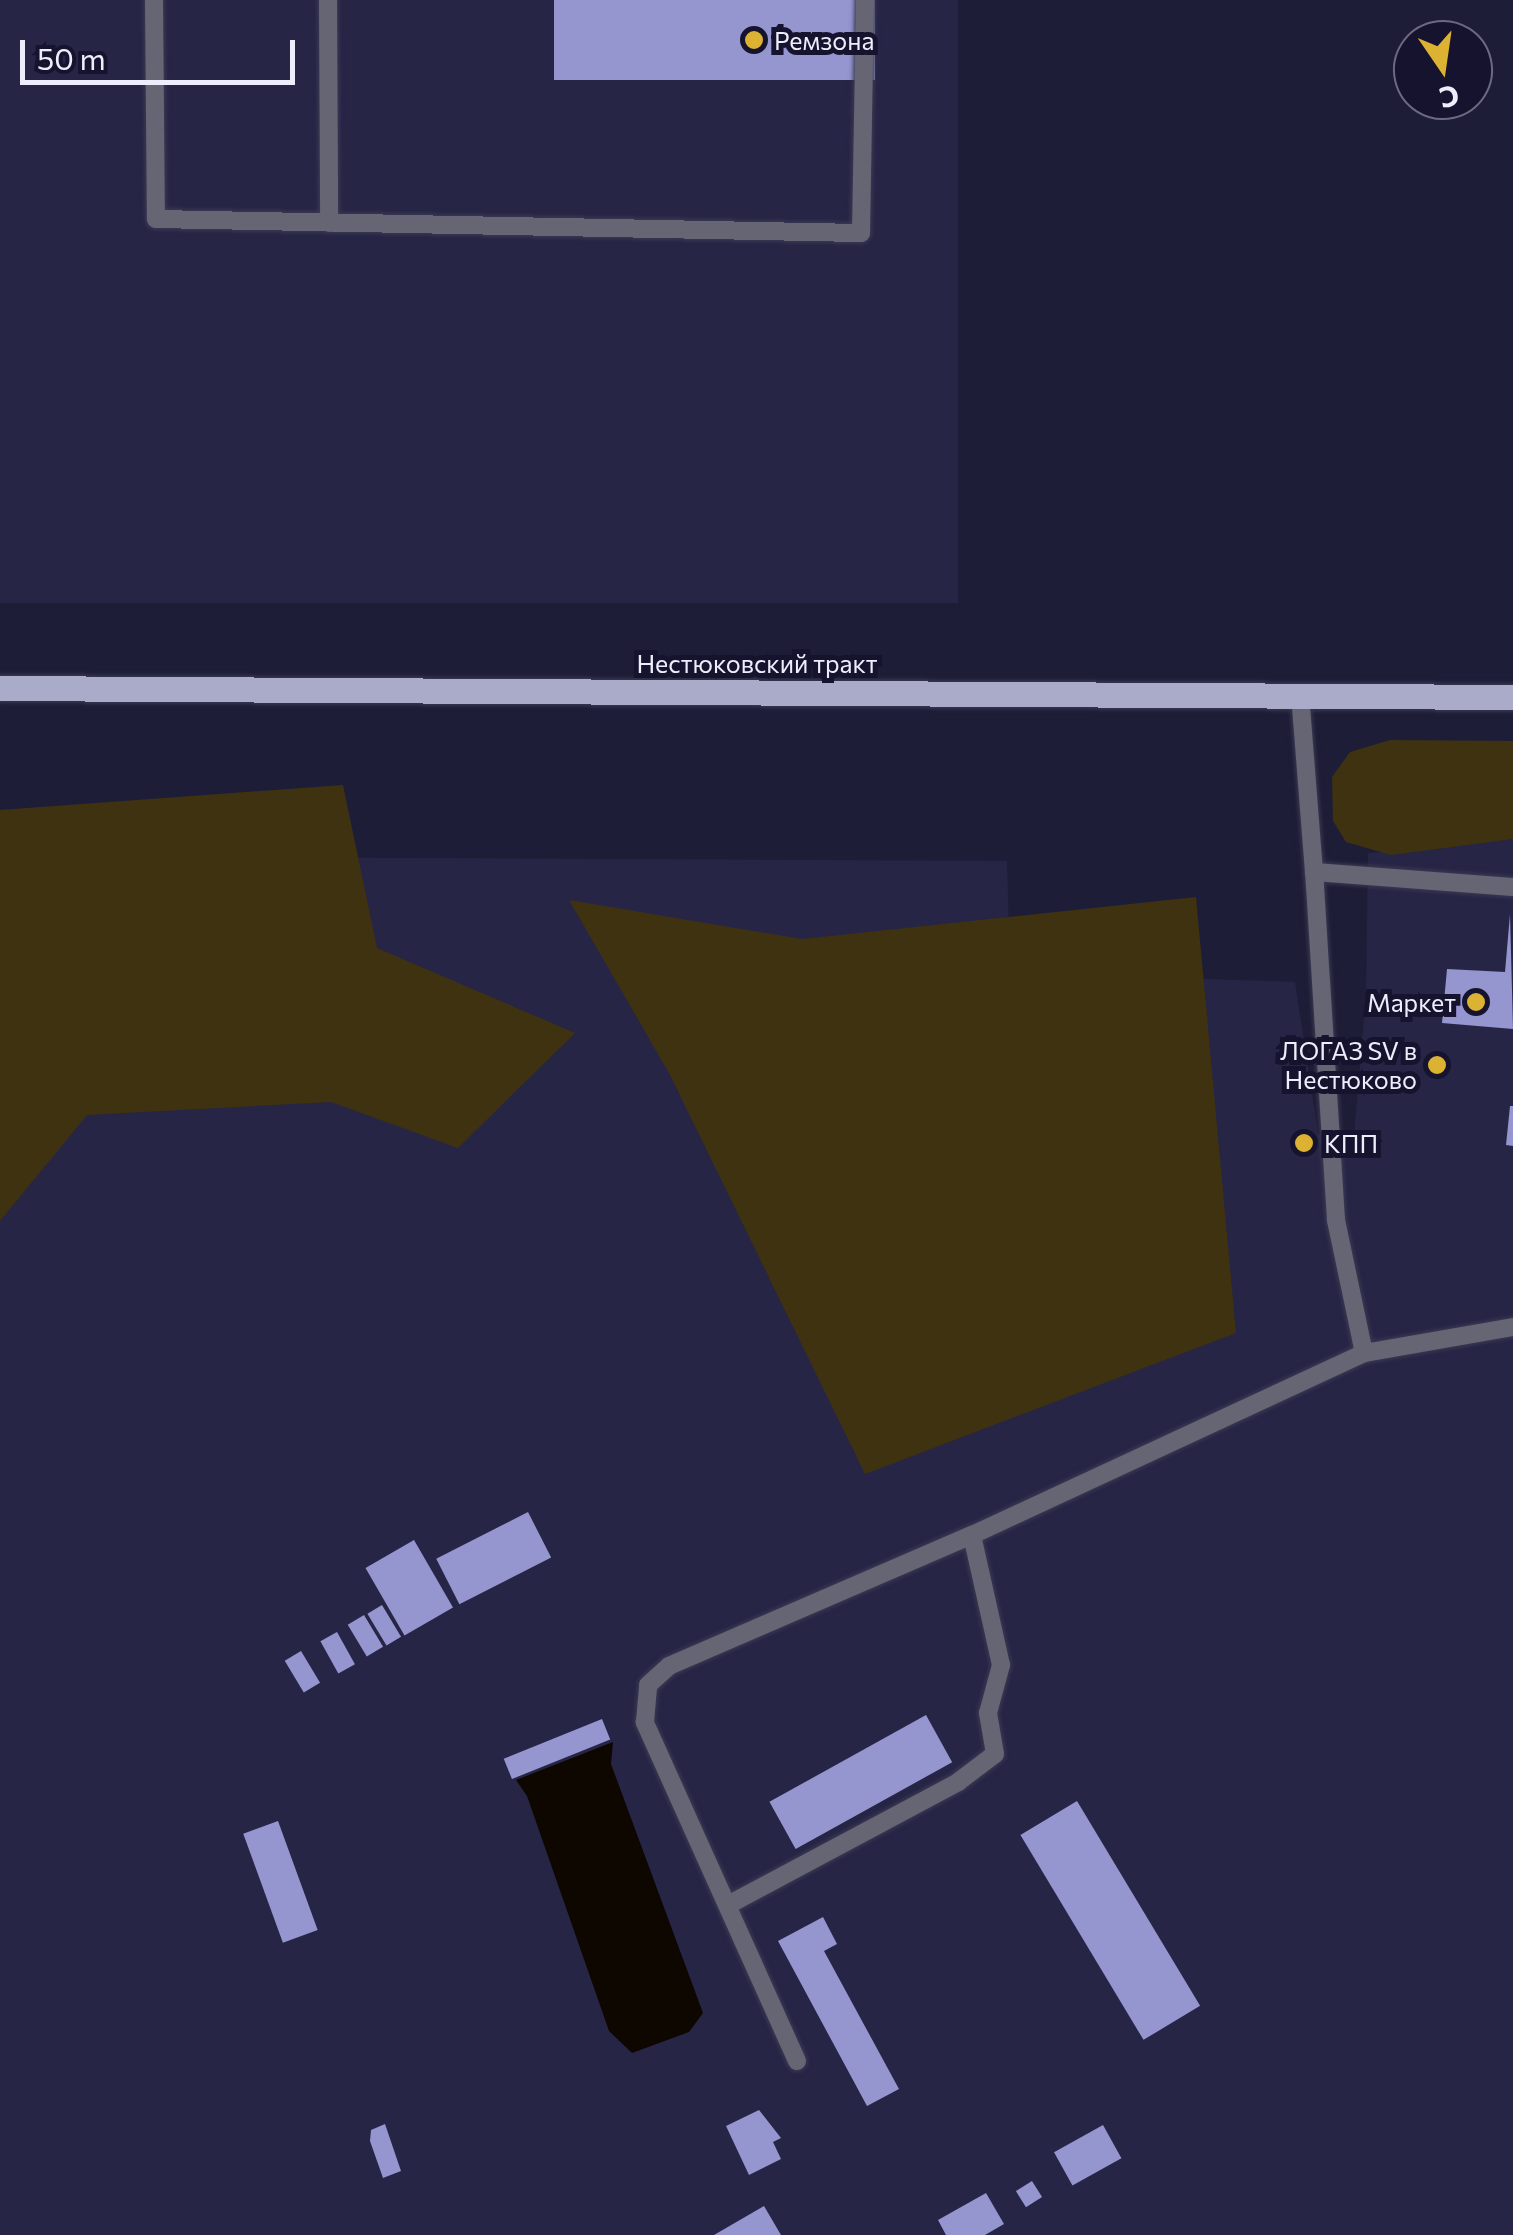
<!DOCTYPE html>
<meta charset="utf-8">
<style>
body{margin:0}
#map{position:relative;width:1513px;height:2235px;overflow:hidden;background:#1e1d37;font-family:Commissioner,sans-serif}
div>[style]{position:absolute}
.built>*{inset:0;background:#272546;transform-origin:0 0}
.green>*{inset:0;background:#3e3210}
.water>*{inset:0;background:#0d0700}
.building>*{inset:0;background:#9595d0;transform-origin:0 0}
.roads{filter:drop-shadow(0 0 2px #3b3a53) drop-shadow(0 0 2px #3b3a53)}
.service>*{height:18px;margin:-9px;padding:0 9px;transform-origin:9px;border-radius:9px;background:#656574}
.primary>*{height:25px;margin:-12.5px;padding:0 12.5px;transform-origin:12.5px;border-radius:12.5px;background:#aaabc9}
.dots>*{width:28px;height:28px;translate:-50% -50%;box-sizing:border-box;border:5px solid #15132d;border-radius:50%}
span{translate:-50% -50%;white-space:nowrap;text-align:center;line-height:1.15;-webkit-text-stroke:10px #15132d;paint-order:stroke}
.poi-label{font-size:25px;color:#ededfc}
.left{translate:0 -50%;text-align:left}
.right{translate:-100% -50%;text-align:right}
.street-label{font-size:25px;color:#ededfc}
.north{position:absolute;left:1393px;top:20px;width:100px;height:100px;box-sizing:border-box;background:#15132d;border:2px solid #6b6a80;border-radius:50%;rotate:167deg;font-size:28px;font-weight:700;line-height:40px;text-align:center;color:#ededfc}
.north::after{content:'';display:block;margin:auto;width:35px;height:45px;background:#dcb233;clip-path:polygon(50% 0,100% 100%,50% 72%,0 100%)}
.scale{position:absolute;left:20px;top:40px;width:275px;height:45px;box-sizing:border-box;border:5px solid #ededfc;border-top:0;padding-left:12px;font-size:30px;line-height:35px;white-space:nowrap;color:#ededfc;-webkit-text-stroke:8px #15132d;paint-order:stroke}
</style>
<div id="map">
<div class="built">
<i style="left:0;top:0;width:958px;height:603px"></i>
<i style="clip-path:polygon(1513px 839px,1513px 2235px,0 2235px,0 856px,1007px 861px,1010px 972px,1295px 982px,1318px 1134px,1354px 1136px,1366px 994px,1368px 853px)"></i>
</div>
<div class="green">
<i style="clip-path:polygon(1390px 740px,1513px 741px,1513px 839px,1391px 855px,1346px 842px,1333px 821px,1332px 777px,1350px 752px)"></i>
<i style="clip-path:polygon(343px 785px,377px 948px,575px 1033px,458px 1148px,331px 1102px,87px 1115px,0 1221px,0 810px)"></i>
<i style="clip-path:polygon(1196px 897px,1236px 1333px,865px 1474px,669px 1073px,569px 900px,802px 939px)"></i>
</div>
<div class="water">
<i style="clip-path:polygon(613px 1742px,611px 1764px,703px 2013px,689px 2032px,632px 2053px,609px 2031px,527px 1796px,516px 1780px)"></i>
</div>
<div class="building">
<i style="left:554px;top:0;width:321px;height:80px"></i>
<i style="clip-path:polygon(1510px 914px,1513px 1029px,1442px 1023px,1447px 969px,1505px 972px)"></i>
<i style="clip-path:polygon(1510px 1106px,1513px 1106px,1513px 1146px,1506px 1145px)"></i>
<i style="left:1310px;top:1133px;width:18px;height:13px;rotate:87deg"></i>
<i style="left:528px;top:1512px;width:51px;height:103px;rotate:63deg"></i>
<i style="left:414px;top:1540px;width:78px;height:56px;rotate:60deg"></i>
<i style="left:382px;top:1605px;width:37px;height:17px;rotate:59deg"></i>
<i style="left:364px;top:1615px;width:37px;height:19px;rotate:59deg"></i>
<i style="left:337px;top:1632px;width:37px;height:19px;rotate:61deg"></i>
<i style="left:301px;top:1651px;width:37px;height:19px;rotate:59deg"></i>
<i style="left:926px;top:1715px;width:54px;height:179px;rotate:61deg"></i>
<i style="left:602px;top:1719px;width:22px;height:106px;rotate:68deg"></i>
<i style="left:1077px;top:1801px;width:239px;height:66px;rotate:59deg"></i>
<i style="left:278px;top:1821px;width:116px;height:37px;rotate:70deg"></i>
<i style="clip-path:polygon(823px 1917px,837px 1944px,824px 1951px,899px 2089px,867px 2106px,778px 1941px)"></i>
<i style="clip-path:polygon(759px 2110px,781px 2138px,773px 2142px,781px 2159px,749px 2175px,726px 2126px)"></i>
<i style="clip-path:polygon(385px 2124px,401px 2171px,383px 2178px,370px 2141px,371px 2130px)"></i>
<i style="left:1103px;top:2125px;width:38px;height:56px;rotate:61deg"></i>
<i style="left:1032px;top:2181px;width:19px;height:19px;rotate:58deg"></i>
<i style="clip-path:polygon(986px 2193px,1004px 2224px,985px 2235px,946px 2235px,938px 2220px)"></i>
<i style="clip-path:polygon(764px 2206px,781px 2235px,714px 2235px)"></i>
</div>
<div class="roads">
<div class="service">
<i style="left:154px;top:0;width:219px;rotate:89.5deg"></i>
<i style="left:156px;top:219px;width:705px;rotate:1.14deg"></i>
<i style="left:861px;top:233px;width:233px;rotate:-89deg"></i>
<i style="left:328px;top:0;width:223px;rotate:89.7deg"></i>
<i style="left:1300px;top:694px;width:179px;rotate:85.5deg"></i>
<i style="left:1314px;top:872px;width:200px;rotate:4.3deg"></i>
<i style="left:1364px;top:1353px;width:151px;rotate:-9.9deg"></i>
<i style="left:728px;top:1905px;width:261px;rotate:-28.1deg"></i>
<i style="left:958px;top:1782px;width:46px;rotate:-37.1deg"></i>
<i style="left:995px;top:1754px;width:42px;rotate:-99.7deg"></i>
<i style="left:988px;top:1713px;width:50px;rotate:-74.8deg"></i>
<i style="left:1001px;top:1665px;width:133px;rotate:-102.6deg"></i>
<i style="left:797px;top:2061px;width:372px;rotate:-114.2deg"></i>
<i style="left:645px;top:1722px;width:37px;rotate:-85deg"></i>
<i style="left:648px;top:1685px;width:28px;rotate:-42deg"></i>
<i style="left:669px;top:1666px;width:330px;rotate:-23.4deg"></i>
<i style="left:972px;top:1535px;width:432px;rotate:-24.9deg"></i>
<i style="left:1364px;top:1353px;width:136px;rotate:-101.9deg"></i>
<i style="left:1336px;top:1220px;width:349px;rotate:-93.6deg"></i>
</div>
<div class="primary">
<i style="left:0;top:688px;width:1513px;rotate:0.34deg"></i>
</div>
</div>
<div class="dots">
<i style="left:754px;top:40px;background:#dcb233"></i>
<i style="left:1476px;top:1002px;background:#dcb233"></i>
<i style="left:1437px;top:1065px;background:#dcb233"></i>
<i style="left:1304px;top:1143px;background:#dcb233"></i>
</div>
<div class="poi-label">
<span class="left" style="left:774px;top:40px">Ремзона</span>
<span class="right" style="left:1456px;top:1002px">Маркет</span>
<span class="right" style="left:1417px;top:1065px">ЛОГАЗ SV в<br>Нестюково</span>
<span class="left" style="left:1324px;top:1143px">КПП</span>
</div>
<div class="street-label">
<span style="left:757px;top:663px">Нестюковский тракт</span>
</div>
<div class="north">С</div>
<div class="scale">50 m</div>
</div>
